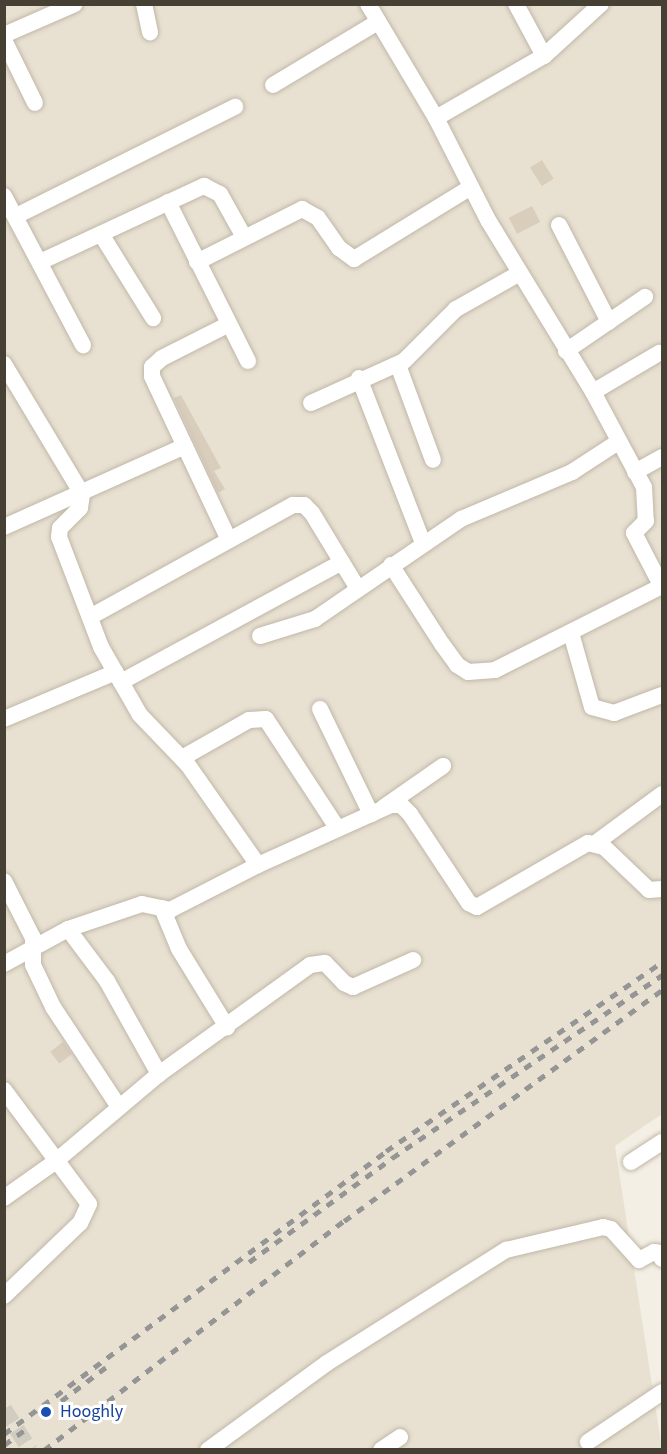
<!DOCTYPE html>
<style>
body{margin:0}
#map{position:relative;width:667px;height:1454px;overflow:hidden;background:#f4efe5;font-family:"Source Sans 3",sans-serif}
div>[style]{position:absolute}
.residential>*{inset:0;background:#e8e1d2}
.building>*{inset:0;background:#d9cdbc;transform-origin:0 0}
.minor-tunnel>*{height:16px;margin-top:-8px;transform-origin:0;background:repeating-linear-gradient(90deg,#d1ccc2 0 16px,transparent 0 24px)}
.roads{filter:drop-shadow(0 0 2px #c0b7a7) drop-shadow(0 0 2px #c0b7a7)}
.minor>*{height:16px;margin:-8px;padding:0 8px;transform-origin:8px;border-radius:8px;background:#fff}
.rail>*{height:4.5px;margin-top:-2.25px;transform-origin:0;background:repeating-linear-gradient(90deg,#959595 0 8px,transparent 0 16px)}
.dots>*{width:16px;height:16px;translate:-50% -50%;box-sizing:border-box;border:3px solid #fff;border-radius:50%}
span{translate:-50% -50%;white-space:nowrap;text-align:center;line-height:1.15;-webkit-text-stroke:6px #fff;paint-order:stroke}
.transit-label{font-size:18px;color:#164399}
.left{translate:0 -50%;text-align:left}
.frame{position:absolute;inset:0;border:6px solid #463f34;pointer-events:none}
</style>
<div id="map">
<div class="residential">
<i style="clip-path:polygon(5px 5px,662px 5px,662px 1114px,615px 1146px,662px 1449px,5px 1450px)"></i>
</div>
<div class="building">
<i style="left:542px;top:160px;width:22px;height:14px;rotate:58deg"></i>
<i style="left:532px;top:206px;width:18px;height:26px;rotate:63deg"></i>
<i style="clip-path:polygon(181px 395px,221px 468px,214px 471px,225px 489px,218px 493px,174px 398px)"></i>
<i style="left:63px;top:1042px;width:15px;height:16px;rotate:53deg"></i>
</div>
<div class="minor-tunnel">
<i style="left:4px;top:1409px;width:49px;rotate:57.6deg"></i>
</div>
<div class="roads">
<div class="minor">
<i style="left:144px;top:4px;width:29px;rotate:78deg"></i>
<i style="left:368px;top:4px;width:133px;rotate:59.2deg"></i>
<i style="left:436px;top:118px;width:114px;rotate:63deg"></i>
<i style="left:488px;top:220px;width:202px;rotate:58.6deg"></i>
<i style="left:593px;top:392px;width:108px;rotate:61.8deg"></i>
<i style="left:644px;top:487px;width:34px;rotate:87deg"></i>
<i style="left:646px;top:521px;width:17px;rotate:135deg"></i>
<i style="left:634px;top:533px;width:61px;rotate:62.6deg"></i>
<i style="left:516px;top:4px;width:59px;rotate:61.7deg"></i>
<i style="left:4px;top:35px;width:77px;rotate:-23.6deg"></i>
<i style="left:4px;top:40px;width:70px;rotate:63.8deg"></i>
<i style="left:273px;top:85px;width:122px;rotate:-31deg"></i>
<i style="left:436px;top:118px;width:125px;rotate:-29.9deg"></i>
<i style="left:544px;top:56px;width:77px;rotate:-42.4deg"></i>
<i style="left:4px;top:196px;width:169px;rotate:62.1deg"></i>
<i style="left:168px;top:202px;width:178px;rotate:63.3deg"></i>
<i style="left:16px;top:216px;width:245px;rotate:-26.5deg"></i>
<i style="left:559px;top:225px;width:109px;rotate:62.7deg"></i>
<i style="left:101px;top:234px;width:99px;rotate:58.2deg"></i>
<i style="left:40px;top:262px;width:181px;rotate:-24.9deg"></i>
<i style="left:204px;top:186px;width:18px;rotate:27deg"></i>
<i style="left:220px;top:194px;width:49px;rotate:60.8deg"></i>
<i style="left:197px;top:262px;width:118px;rotate:-26.8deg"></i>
<i style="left:302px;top:209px;width:18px;rotate:29deg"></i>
<i style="left:318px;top:218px;width:37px;rotate:55deg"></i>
<i style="left:339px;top:248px;width:19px;rotate:36deg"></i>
<i style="left:354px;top:259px;width:137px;rotate:-31.6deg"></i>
<i style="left:566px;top:351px;width:96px;rotate:-34.4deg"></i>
<i style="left:4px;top:364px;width:152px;rotate:59deg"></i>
<i style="left:82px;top:494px;width:14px;rotate:98deg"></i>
<i style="left:80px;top:508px;width:28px;rotate:135deg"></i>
<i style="left:60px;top:528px;width:9px;rotate:96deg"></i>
<i style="left:59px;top:537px;width:118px;rotate:69.1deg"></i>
<i style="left:101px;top:647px;width:78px;rotate:60.2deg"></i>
<i style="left:140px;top:715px;width:69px;rotate:46.2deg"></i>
<i style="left:188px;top:765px;width:122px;rotate:55deg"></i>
<i style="left:398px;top:365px;width:101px;rotate:69.8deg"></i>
<i style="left:359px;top:378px;width:177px;rotate:68.8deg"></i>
<i style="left:593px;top:392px;width:77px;rotate:-30.6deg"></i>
<i style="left:311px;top:403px;width:102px;rotate:-24.3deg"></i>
<i style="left:404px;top:361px;width:74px;rotate:-45deg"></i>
<i style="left:456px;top:309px;width:73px;rotate:-29.4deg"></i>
<i style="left:635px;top:472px;width:31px;rotate:-29deg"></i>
<i style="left:4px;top:527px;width:198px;rotate:-24.1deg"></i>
<i style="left:229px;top:540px;width:181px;rotate:-115.2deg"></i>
<i style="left:152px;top:376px;width:9px;rotate:-90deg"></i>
<i style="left:152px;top:367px;width:13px;rotate:-42deg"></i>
<i style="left:162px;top:358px;width:75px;rotate:-26.9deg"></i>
<i style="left:391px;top:565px;width:94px;rotate:57.2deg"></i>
<i style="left:442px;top:644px;width:26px;rotate:54deg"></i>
<i style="left:457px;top:665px;width:13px;rotate:32deg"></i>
<i style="left:468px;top:672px;width:27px;rotate:-4deg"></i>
<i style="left:495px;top:670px;width:187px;rotate:-26.7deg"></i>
<i style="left:90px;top:617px;width:232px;rotate:-28.9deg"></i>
<i style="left:293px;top:505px;width:11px"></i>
<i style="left:304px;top:505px;width:11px;rotate:45deg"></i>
<i style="left:312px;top:513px;width:87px;rotate:58.7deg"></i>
<i style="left:571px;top:633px;width:77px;rotate:74.2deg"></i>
<i style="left:592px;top:707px;width:23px;rotate:15deg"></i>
<i style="left:614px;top:713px;width:51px;rotate:-20.6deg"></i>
<i style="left:260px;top:636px;width:58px;rotate:-17.2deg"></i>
<i style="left:315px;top:619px;width:177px;rotate:-34.4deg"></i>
<i style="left:461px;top:519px;width:121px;rotate:-22.9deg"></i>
<i style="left:572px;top:472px;width:55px;rotate:-33.1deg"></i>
<i style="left:121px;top:682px;width:251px;rotate:-28.5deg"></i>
<i style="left:320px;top:709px;width:117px;rotate:64.1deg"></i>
<i style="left:4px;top:719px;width:121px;rotate:-22.8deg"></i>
<i style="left:182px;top:758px;width:77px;rotate:-29.6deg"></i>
<i style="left:249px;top:720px;width:17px;rotate:-3deg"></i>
<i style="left:266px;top:719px;width:131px;rotate:56.8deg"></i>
<i style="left:384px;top:807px;width:72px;rotate:-34.8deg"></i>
<i style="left:597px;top:842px;width:81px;rotate:-36.4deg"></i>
<i style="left:4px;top:881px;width:64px;rotate:63deg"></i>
<i style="left:33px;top:938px;width:27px;rotate:90deg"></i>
<i style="left:33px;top:965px;width:47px;rotate:64.5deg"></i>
<i style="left:53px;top:1007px;width:120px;rotate:56.6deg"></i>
<i style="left:162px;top:908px;width:44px;rotate:67.5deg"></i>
<i style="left:179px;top:949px;width:92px;rotate:58.4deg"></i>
<i style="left:68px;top:929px;width:65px;rotate:53.1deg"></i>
<i style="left:107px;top:981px;width:107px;rotate:60.8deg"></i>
<i style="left:4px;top:964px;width:73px;rotate:-28.7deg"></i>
<i style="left:68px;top:929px;width:78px;rotate:-18.7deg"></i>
<i style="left:142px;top:904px;width:29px;rotate:12deg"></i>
<i style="left:170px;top:910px;width:99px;rotate:-27.1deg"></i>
<i style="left:258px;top:865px;width:146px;rotate:-24.3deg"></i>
<i style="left:391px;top:805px;width:10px"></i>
<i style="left:401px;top:805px;width:13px;rotate:45deg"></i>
<i style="left:410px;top:814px;width:107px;rotate:56.5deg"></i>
<i style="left:469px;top:903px;width:9px;rotate:27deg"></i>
<i style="left:477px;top:907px;width:128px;rotate:-30deg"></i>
<i style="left:588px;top:843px;width:16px;rotate:14deg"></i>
<i style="left:604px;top:847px;width:62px;rotate:43.7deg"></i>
<i style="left:649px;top:890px;width:13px;rotate:-4deg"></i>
<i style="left:4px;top:1090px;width:142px;rotate:53.3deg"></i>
<i style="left:89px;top:1204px;width:21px;rotate:115deg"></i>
<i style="left:80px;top:1223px;width:105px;rotate:136.2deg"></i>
<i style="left:631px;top:1162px;width:37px;rotate:-33deg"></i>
<i style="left:4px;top:1198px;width:64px;rotate:-35.4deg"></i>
<i style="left:56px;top:1161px;width:135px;rotate:-40.2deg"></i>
<i style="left:159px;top:1074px;width:186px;rotate:-35.8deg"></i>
<i style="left:310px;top:965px;width:15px;rotate:-8deg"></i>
<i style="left:325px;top:963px;width:28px;rotate:46deg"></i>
<i style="left:344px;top:983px;width:10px;rotate:24deg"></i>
<i style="left:353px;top:987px;width:66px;rotate:-24.2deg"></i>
<i style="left:588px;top:1442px;width:89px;rotate:-34deg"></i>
<i style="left:208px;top:1450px;width:147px;rotate:-36.2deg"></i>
<i style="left:327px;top:1363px;width:212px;rotate:-32.3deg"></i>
<i style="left:506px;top:1250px;width:100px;rotate:-13.3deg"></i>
<i style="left:603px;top:1227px;width:8px;rotate:14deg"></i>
<i style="left:611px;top:1229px;width:42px;rotate:47.9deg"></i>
<i style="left:639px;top:1260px;width:17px;rotate:-28deg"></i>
<i style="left:654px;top:1252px;width:6px;rotate:9deg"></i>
<i style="left:660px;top:1253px;width:6px;rotate:72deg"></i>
<i style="left:381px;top:1450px;width:23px;rotate:-34deg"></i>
</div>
</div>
<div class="rail">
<i style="left:249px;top:1262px;width:177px;rotate:-36deg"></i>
<i style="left:392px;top:1158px;width:326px;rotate:-34.1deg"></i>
<i style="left:61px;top:1401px;width:56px;rotate:-37.1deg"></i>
<i style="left:4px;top:1434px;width:475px;rotate:-36.5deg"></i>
<i style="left:386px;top:1151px;width:335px;rotate:-34.4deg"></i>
<i style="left:4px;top:1445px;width:27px;rotate:-36deg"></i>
<i style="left:44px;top:1450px;width:377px;rotate:-37.4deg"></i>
<i style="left:344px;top:1221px;width:393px;rotate:-36deg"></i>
</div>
<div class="dots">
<i style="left:46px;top:1412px;background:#1a4fb4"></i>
</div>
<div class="transit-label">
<span class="left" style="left:60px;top:1412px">Hooghly</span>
</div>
<div class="frame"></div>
</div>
